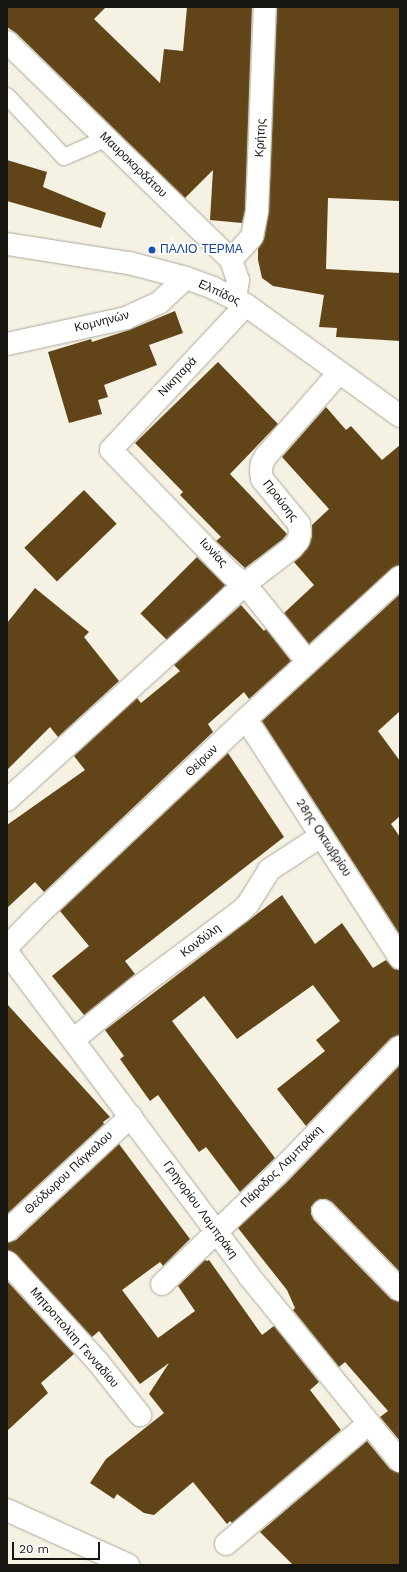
<!DOCTYPE html>
<meta charset="utf-8">
<style>
body{margin:0}
#map{position:relative;width:407px;height:1572px;overflow:hidden;background:#f6f2e3;font-family:"Work Sans",sans-serif}
div>[style]{position:absolute}
.building>*{inset:0;background:#614518;transform-origin:0 0}
.roads{filter:drop-shadow(0 0 1px #aca89a) drop-shadow(0 0 1px #aca89a)}
.lane>*{height:16px;margin:-8px;padding:0 8px;transform-origin:8px;border-radius:8px;background:#fff}
.street>*{height:22px;margin:-11px;padding:0 11px;transform-origin:11px;border-radius:11px;background:#fff}
.secondary>*{height:22px;margin:-11px;padding:0 11px;transform-origin:11px;border-radius:11px;background:#fff}
.dots>*{width:11px;height:11px;translate:-50% -50%;box-sizing:border-box;border:2px solid #fff;border-radius:50%}
span{translate:-50% -50%;white-space:nowrap;text-align:center;line-height:1.15;-webkit-text-stroke:4px #fff;paint-order:stroke}
.street-label{font-size:12px;color:#171611}
.transit-label{font-size:12px;color:#164399}
.left{translate:0 -50%;text-align:left}
.frame{position:absolute;inset:0;border:8px solid #171611;pointer-events:none}
.scale{position:absolute;left:12px;top:1542px;width:88px;height:18px;box-sizing:border-box;border:2px solid #171611;border-top:0;padding-left:5px;font-size:12px;line-height:14px;white-space:nowrap;color:#171611;-webkit-text-stroke:3px #fff;paint-order:stroke}
</style>
<div id="map">
<div class="building">
<i style="clip-path:polygon(7px 7px,106px 7px,94px 19px,160px 83px,164px 49px,183px 51px,187px 7px,252px 7px,245px 210px,242px 223px,210px 220px,213px 170px,185px 198px,16px 33px,7px 27px)"></i>
<i style="clip-path:polygon(277px 7px,400px 7px,400px 201px,328px 198px,326px 269px,400px 273px,400px 341px,336px 337px,337px 328px,319px 327px,324px 295px,273px 286px,262px 278px,258px 260px,258px 249px,264px 239px,269px 211px)"></i>
<i style="clip-path:polygon(7px 160px,47px 172px,43px 187px,106px 213px,101px 228px,7px 201px)"></i>
<i style="clip-path:polygon(175px 311px,183px 333px,149px 345px,157px 365px,104px 385px,108px 397px,98px 400px,102px 414px,69px 423px,48px 352px,91px 339px,92px 342px,129px 330px)"></i>
<i style="clip-path:polygon(218px 362px,278px 424px,230px 474px,287px 534px,283px 539px,245px 568px,216px 541px,221px 537px,180px 495px,183px 492px,135px 443px)"></i>
<i style="clip-path:polygon(326px 407px,346px 430px,351px 426px,382px 460px,400px 445px,400px 565px,392px 568px,309px 644px,284px 613px,314px 585px,294px 562px,301px 556px,310px 544px,312px 536px,312px 525px,329px 509px,282px 457px)"></i>
<i style="left:84px;top:490px;width:47px;height:83px;rotate:46deg"></i>
<i style="left:197px;top:557px;width:40px;height:80px;rotate:45deg"></i>
<i style="clip-path:polygon(35px 588px,89px 632px,84px 637px,119px 681px,58px 737px,50px 727px,7px 770px,7px 623px)"></i>
<i style="clip-path:polygon(400px 594px,400px 711px,378px 731px,400px 761px,400px 816px,391px 824px,400px 837px,400px 935px,262px 721px)"></i>
<i style="clip-path:polygon(241px 605px,264px 631px,266px 629px,291px 661px,249px 699px,244px 692px,208px 724px,213px 732px,44px 892px,35px 882px,7px 908px,7px 825px,85px 770px,74px 756px,137px 698px,141px 703px,180px 671px,174px 665px)"></i>
<i style="clip-path:polygon(228px 753px,284px 837px,125px 961px,135px 974px,84px 1015px,52px 976px,89px 946px,60px 911px)"></i>
<i style="clip-path:polygon(282px 895px,315px 944px,342px 923px,373px 968px,386px 960px,394px 969px,400px 970px,400px 1035px,391px 1038px,306px 1126px,277px 1089px,325px 1051px,316px 1040px,340px 1021px,313px 985px,237px 1039px,204px 996px,172px 1021px,275px 1158px,240px 1192px,206px 1147px,199px 1152px,158px 1095px,150px 1101px,120px 1059px,124px 1056px,105px 1030px)"></i>
<i style="clip-path:polygon(7px 1004px,110px 1117px,103px 1122px,104px 1124px,7px 1214px)"></i>
<i style="clip-path:polygon(400px 1065px,400px 1272px,332px 1202px,326px 1199px,320px 1199px,315px 1202px,311px 1207px,311px 1214px,314px 1220px,391px 1299px,400px 1302px,400px 1441px,380px 1417px,388px 1411px,345px 1362px,339px 1367px,293px 1310px,295px 1308px,287px 1290px,238px 1228px,286px 1183px)"></i>
<i style="clip-path:polygon(119px 1144px,190px 1239px,163px 1266px,160px 1262px,122px 1290px,158px 1338px,195px 1311px,178px 1286px,205px 1260px,207px 1261px,209px 1260px,262px 1335px,274px 1326px,319px 1382px,310px 1390px,341px 1430px,232px 1523px,230px 1521px,227px 1524px,193px 1482px,154px 1515px,144px 1513px,117px 1494px,114px 1499px,90px 1483px,106px 1459px,164px 1413px,149px 1394px,169px 1363px,140px 1384px,99px 1331px,92px 1337px,16px 1254px,7px 1250px,7px 1243px,16px 1240px)"></i>
<i style="clip-path:polygon(7px 1281px,74px 1354px,41px 1383px,48px 1393px,7px 1431px)"></i>
<i style="clip-path:polygon(367px 1441px,390px 1469px,400px 1473px,400px 1565px,293px 1565px,260px 1532px)"></i>
</div>
<div class="roads">
<div class="lane">
<i style="left:7px;top:96px;width:83px;rotate:46.9deg"></i>
<i style="left:64px;top:157px;width:45px;rotate:-23.7deg"></i>
</div>
<div class="street">
<i style="left:7px;top:42px;width:313px;rotate:44.2deg"></i>
<i style="left:231px;top:260px;width:21px;rotate:71deg"></i>
<i style="left:238px;top:280px;width:18px;rotate:99deg"></i>
<i style="left:231px;top:260px;width:31px;rotate:-48deg"></i>
<i style="left:252px;top:237px;width:26px;rotate:-79deg"></i>
<i style="left:257px;top:211px;width:204px;rotate:-87.8deg"></i>
<i style="left:246px;top:305px;width:198px;rotate:133deg"></i>
<i style="left:111px;top:450px;width:173px;rotate:45.9deg"></i>
<i style="left:231px;top:574px;width:17px;rotate:36deg"></i>
<i style="left:245px;top:584px;width:100px;rotate:51.1deg"></i>
<i style="left:7px;top:344px;width:122px;rotate:-12.3deg"></i>
<i style="left:126px;top:318px;width:38px;rotate:-25deg"></i>
<i style="left:160px;top:302px;width:35px;rotate:-43deg"></i>
<i style="left:246px;top:719px;width:284px;rotate:57.2deg"></i>
<i style="left:7px;top:800px;width:321px;rotate:-42.2deg"></i>
<i style="left:245px;top:584px;width:59px;rotate:-37.5deg"></i>
<i style="left:292px;top:548px;width:9px;rotate:-49deg"></i>
<i style="left:298px;top:541px;width:8px;rotate:-76deg"></i>
<i style="left:300px;top:533px;width:9px;rotate:-96deg"></i>
<i style="left:299px;top:524px;width:58px;rotate:-129.4deg"></i>
<i style="left:262px;top:479px;width:8px;rotate:-97deg"></i>
<i style="left:261px;top:471px;width:8px;rotate:-83deg"></i>
<i style="left:262px;top:463px;width:8px;rotate:-60deg"></i>
<i style="left:266px;top:456px;width:111px;rotate:-48.7deg"></i>
<i style="left:7px;top:947px;width:47px;rotate:-45.9deg"></i>
<i style="left:40px;top:913px;width:283px;rotate:-43.3deg"></i>
<i style="left:246px;top:719px;width:209px;rotate:-42.7deg"></i>
<i style="left:7px;top:952px;width:404px;rotate:53.2deg"></i>
<i style="left:249px;top:1276px;width:239px;rotate:50.8deg"></i>
<i style="left:73px;top:1040px;width:81px;rotate:-39deg"></i>
<i style="left:136px;top:989px;width:131px;rotate:-36.6deg"></i>
<i style="left:241px;top:911px;width:10px;rotate:-45deg"></i>
<i style="left:248px;top:904px;width:40px;rotate:-58deg"></i>
<i style="left:269px;top:870px;width:62px;rotate:-33.2deg"></i>
<i style="left:323px;top:1211px;width:110px;rotate:45.7deg"></i>
<i style="left:7px;top:1231px;width:169px;rotate:-42.8deg"></i>
<i style="left:7px;top:1262px;width:135px;rotate:47.7deg"></i>
<i style="left:98px;top:1362px;width:68px;rotate:51.6deg"></i>
<i style="left:162px;top:1284px;width:159px;rotate:-43.7deg"></i>
<i style="left:277px;top:1174px;width:177px;rotate:-45.9deg"></i>
<i style="left:226px;top:1544px;width:186px;rotate:-40.2deg"></i>
</div>
<div class="secondary">
<i style="left:7px;top:244px;width:123px;rotate:8.9deg"></i>
<i style="left:129px;top:263px;width:59px;rotate:14.7deg"></i>
<i style="left:186px;top:278px;width:29px;rotate:20deg"></i>
<i style="left:213px;top:288px;width:37px;rotate:27deg"></i>
<i style="left:246px;top:305px;width:190px;rotate:35.8deg"></i>
<i style="left:7px;top:1510px;width:133px;rotate:24.4deg"></i>
</div>
</div>
<div class="dots">
<i style="left:152px;top:250px;background:#1a4fb4"></i>
</div>
<div class="street-label">
<span style="left:261px;top:138px;rotate:-87deg">Κρήτης</span>
<span style="left:133px;top:165px;rotate:44deg">Μαυροκορδάτου</span>
<span style="left:219px;top:293px;rotate:25deg">Ελπίδος</span>
<span style="left:102px;top:322px;rotate:-14deg">Κομνηνών</span>
<span style="left:178px;top:377px;rotate:-46deg">Νικηταρά</span>
<span style="left:280px;top:501px;rotate:52deg">Προύσης</span>
<span style="left:213px;top:553px;rotate:47deg">Ιωνίας</span>
<span style="left:202px;top:761px;rotate:-44deg">Θείρων</span>
<span style="left:323px;top:838px;rotate:57deg">28ης Οκτωβρίου</span>
<span style="left:201px;top:941px;rotate:-37deg">Κονδύλη</span>
<span style="left:282px;top:1167px;rotate:-45deg">Πάροδος Λαμπράκη</span>
<span style="left:69px;top:1173px;rotate:-43deg">Θεόδωρου Πάγκαλου</span>
<span style="left:200px;top:1210px;rotate:54deg">Γρηγορίου Λαμπράκη</span>
<span style="left:74px;top:1338px;rotate:49deg">Μητροπολίτη Γενναδίου</span>
</div>
<div class="transit-label">
<span class="left" style="left:160px;top:250px">ΠΑΛΙΟ ΤΕΡΜΑ</span>
</div>
<div class="frame"></div>
<div class="scale">20 m</div>
</div>
